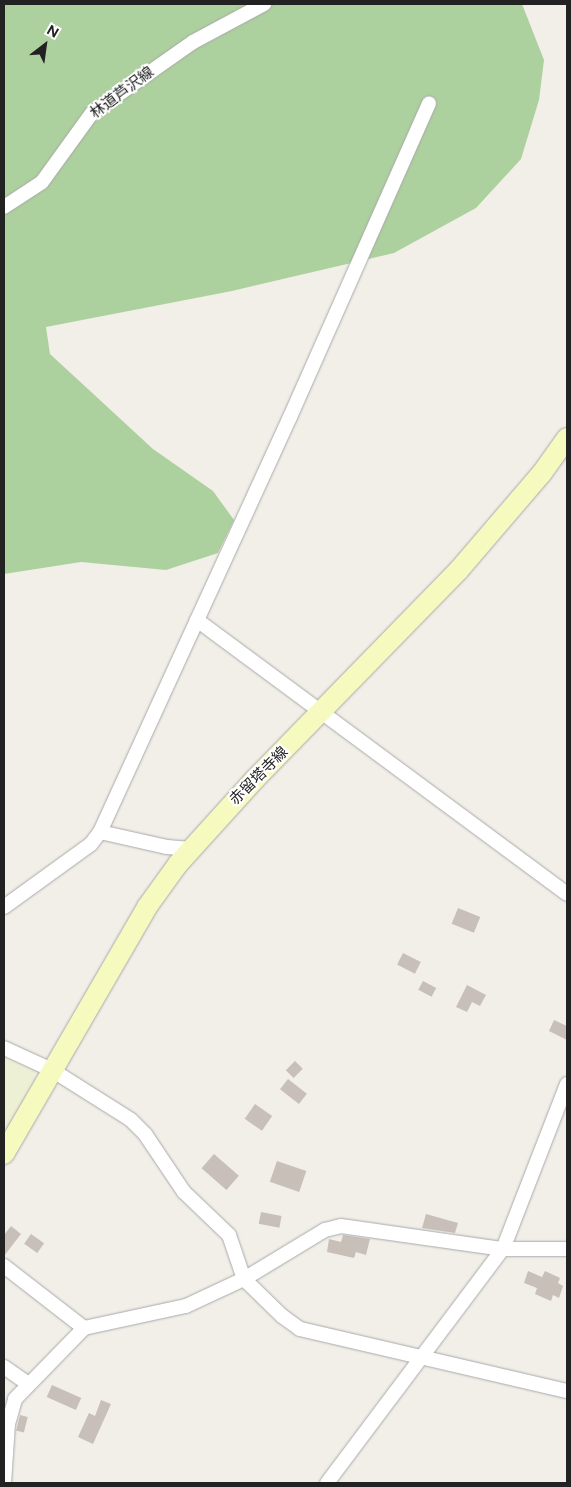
<!DOCTYPE html>
<meta charset="utf-8">
<style>
body{margin:0}
#map{position:relative;width:571px;height:1487px;overflow:hidden;background:#f2efe9;font-family:Figtree,"Noto Sans JP",sans-serif}
div>[style]{position:absolute}
.farmland>*{inset:0;background:#eef0d5}
.forest>*{inset:0;background:#add19e}
.building>*{inset:0;background:#c7bfb8;transform-origin:0 0}
.roads{filter:drop-shadow(0 0 1px #a9a9a9) drop-shadow(0 0 1px #a9a9a9)}
.minor>*{height:14px;margin:-7px;padding:0 7px;transform-origin:7px;border-radius:7px;background:#fff}
.secondary>*{height:20px;margin:-10px;padding:0 10px;transform-origin:10px;border-radius:10px;background:#f7fabf}
span{translate:-50% -50%;white-space:nowrap;text-align:center;line-height:1.15;-webkit-text-stroke:4px #fff;paint-order:stroke}
.street-label{font-size:15px;color:#222}
.frame{position:absolute;inset:0;border:5px solid #222;pointer-events:none}
.north{position:absolute;left:20px;top:20px;width:50px;height:50px;-webkit-text-stroke:4px #fff;paint-order:stroke;rotate:30deg;font-size:14px;font-weight:700;line-height:20px;text-align:center;color:#222}
.north::after{content:'';display:block;margin:auto;width:18px;height:22px;background:#222;clip-path:polygon(50% 0,100% 100%,50% 72%,0 100%)}
</style>
<div id="map">
<div class="farmland">
<i style="clip-path:polygon(4px 1057px,35px 1071px,34px 1080px,4px 1133px)"></i>
</div>
<div class="forest">
<i style="clip-path:polygon(4px 4px,522px 4px,544px 60px,539px 100px,521px 159px,476px 208px,394px 253px,232px 291px,46px 327px,50px 354px,153px 449px,213px 491px,234px 520px,218px 553px,166px 570px,81px 562px,4px 574px)"></i>
</div>
<div class="building">
<i style="left:458px;top:908px;width:24px;height:17px;rotate:22deg"></i>
<i style="left:403px;top:953px;width:20px;height:13px;rotate:27deg"></i>
<i style="left:423px;top:981px;width:15px;height:10px;rotate:28deg"></i>
<i style="clip-path:polygon(467px 985px,486px 995px,480px 1006px,472px 1002px,467px 1012px,456px 1007px)"></i>
<i style="clip-path:polygon(554px 1020px,567px 1026px,567px 1040px,549px 1031px)"></i>
<i style="left:295px;top:1061px;width:11px;height:13px;rotate:45deg"></i>
<i style="left:288px;top:1079px;width:24px;height:13px;rotate:38deg"></i>
<i style="left:255px;top:1104px;width:21px;height:18px;rotate:35deg"></i>
<i style="left:214px;top:1154px;width:33px;height:19px;rotate:41deg"></i>
<i style="left:277px;top:1161px;width:31px;height:22px;rotate:19deg"></i>
<i style="left:261px;top:1212px;width:21px;height:12px;rotate:11deg"></i>
<i style="clip-path:polygon(426px 1214px,458px 1223px,455px 1233px,422px 1228px)"></i>
<i style="clip-path:polygon(11px 1226px,21px 1234px,4px 1256px,4px 1235px)"></i>
<i style="left:31px;top:1234px;width:16px;height:12px;rotate:35deg"></i>
<i style="clip-path:polygon(343px 1235px,370px 1239px,366px 1255px,356px 1252px,354px 1258px,327px 1252px,329px 1239px,341px 1242px)"></i>
<i style="clip-path:polygon(528px 1271px,542px 1277px,545px 1271px,560px 1278px,558px 1283px,563px 1286px,559px 1298px,553px 1295px,551px 1301px,535px 1294px,537px 1288px,524px 1283px)"></i>
<i style="left:52px;top:1385px;width:32px;height:13px;rotate:24deg"></i>
<i style="clip-path:polygon(101px 1400px,111px 1404px,93px 1444px,78px 1437px,89px 1413px,95px 1416px)"></i>
<i style="left:20px;top:1415px;width:8px;height:16px;rotate:14deg"></i>
</div>
<div class="roads">
<div class="minor">
<i style="left:4px;top:207px;width:45px;rotate:-33.3deg"></i>
<i style="left:42px;top:182px;width:85px;rotate:-54.1deg"></i>
<i style="left:92px;top:113px;width:123px;rotate:-35.1deg"></i>
<i style="left:193px;top:42px;width:81px;rotate:-28.2deg"></i>
<i style="left:197px;top:620px;width:460px;rotate:36.5deg"></i>
<i style="left:100px;top:832px;width:69px;rotate:12.6deg"></i>
<i style="left:167px;top:847px;width:24px;rotate:5deg"></i>
<i style="left:4px;top:907px;width:107px;rotate:-35.9deg"></i>
<i style="left:91px;top:844px;width:15px;rotate:-53deg"></i>
<i style="left:100px;top:832px;width:456px;rotate:-65.4deg"></i>
<i style="left:290px;top:417px;width:343px;rotate:-66.1deg"></i>
<i style="left:4px;top:1048px;width:53px;rotate:24.6deg"></i>
<i style="left:52px;top:1070px;width:93px;rotate:32.3deg"></i>
<i style="left:131px;top:1120px;width:20px;rotate:45deg"></i>
<i style="left:145px;top:1134px;width:70px;rotate:56.1deg"></i>
<i style="left:184px;top:1192px;width:62px;rotate:43.7deg"></i>
<i style="left:229px;top:1235px;width:46px;rotate:71.2deg"></i>
<i style="left:244px;top:1279px;width:53px;rotate:44.2deg"></i>
<i style="left:282px;top:1316px;width:22px;rotate:36deg"></i>
<i style="left:300px;top:1329px;width:274px;rotate:13.1deg"></i>
<i style="left:4px;top:1266px;width:101px;rotate:37.8deg"></i>
<i style="left:4px;top:1367px;width:28px;rotate:35deg"></i>
<i style="left:4px;top:1483px;width:59px;rotate:-86.1deg"></i>
<i style="left:8px;top:1424px;width:26px;rotate:-74deg"></i>
<i style="left:15px;top:1399px;width:99px;rotate:-45.8deg"></i>
<i style="left:84px;top:1328px;width:104px;rotate:-12.2deg"></i>
<i style="left:186px;top:1306px;width:64px;rotate:-25deg"></i>
<i style="left:244px;top:1279px;width:95px;rotate:-31.2deg"></i>
<i style="left:325px;top:1230px;width:16px;rotate:-14deg"></i>
<i style="left:341px;top:1226px;width:164px;rotate:8.1deg"></i>
<i style="left:503px;top:1249px;width:64px"></i>
<i style="left:327px;top:1483px;width:293px;rotate:-53.1deg"></i>
<i style="left:503px;top:1249px;width:177px;rotate:-68.8deg"></i>
</div>
<div class="secondary">
<i style="left:4px;top:1154px;width:285px;rotate:-59.9deg"></i>
<i style="left:147px;top:907px;width:53px;rotate:-54.2deg"></i>
<i style="left:178px;top:864px;width:115px;rotate:-47.8deg"></i>
<i style="left:255px;top:779px;width:291px;rotate:-45.7deg"></i>
<i style="left:458px;top:571px;width:129px;rotate:-49.4deg"></i>
<i style="left:542px;top:473px;width:43px;rotate:-54.5deg"></i>
</div>
</div>
<div class="street-label">
<span style="left:122px;top:93px;rotate:-37deg">林道芦沢線</span>
<span style="left:259px;top:776px;rotate:-45deg">赤留塔寺線</span>
</div>
<div class="frame"></div>
<div class="north">N</div>
</div>
